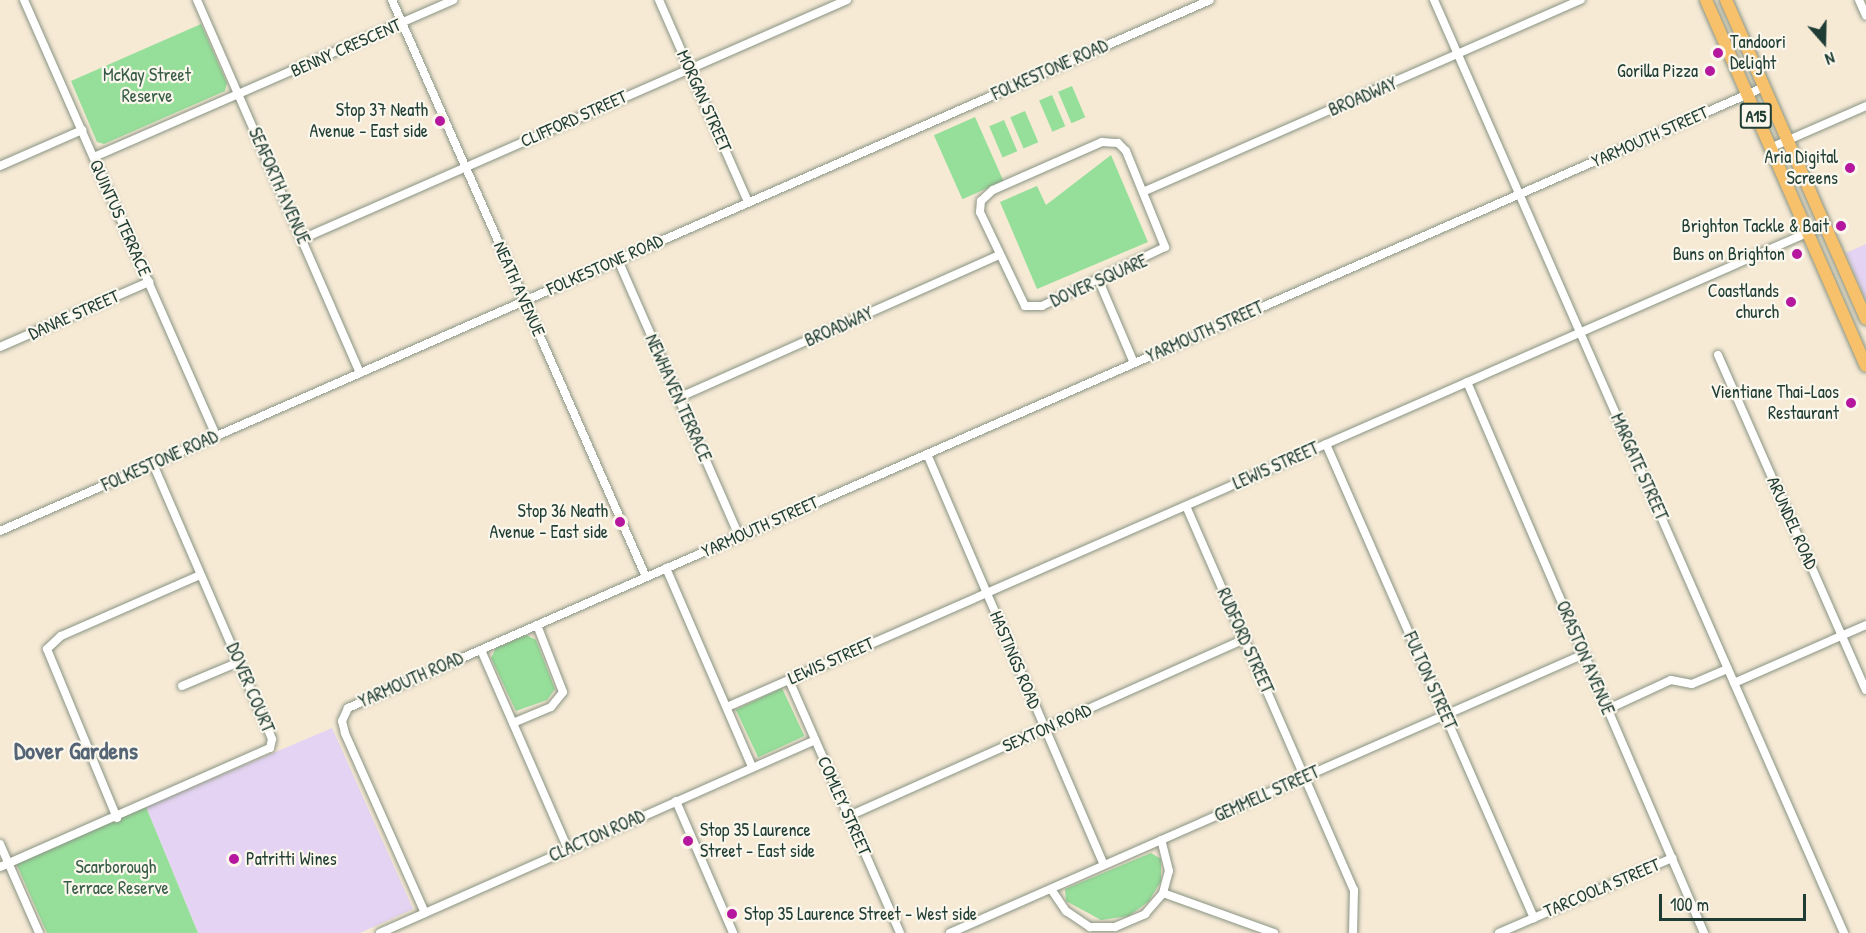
<!DOCTYPE html>
<style>
body{margin:0}
#map{position:relative;width:1866px;height:933px;overflow:hidden;background:#f6ead5;font-family:"Patrick Hand",sans-serif}
div>[style]{position:absolute}
.built>*{inset:0;background:#e4d3f2}
.green>*{inset:0;background:#96df9a;transform-origin:0 0}
.roads{filter:drop-shadow(0 0 2px #8a9484) drop-shadow(0 0 2px #8a9484)}
.minor>*{height:8px;margin:-4px;padding:0 4px;transform-origin:4px;border-radius:4px;background:#fff}
.primary>*{height:12px;margin:-6px;padding:0 6px;transform-origin:6px;border-radius:6px;background:#f7c06b}
.dots>*{width:16px;height:16px;translate:-50% -50%;box-sizing:border-box;border:3px solid #fbf7ec;border-radius:50%}
span{translate:-50% -50%;white-space:nowrap;text-align:center;line-height:1.15;-webkit-text-stroke:4.5px #fbf7ec;paint-order:stroke}
.shield-label span{padding:2px 4px;background:#fbf7ec;border:2px solid;border-radius:4px;-webkit-text-stroke-width:0}
.shield-label{font-size:16px;color:#1f3d34;font-weight:700}
.poi-label{font-size:18px;color:#1f3d34}
.left{translate:0 -50%;text-align:left}
.right{translate:-100% -50%;text-align:right}
.street-label{font-size:18px;color:#1f3d34}
.park-label{font-size:18px;color:#375d48}
.district-label{font-size:24px;color:#556575;font-weight:700}
.north{position:absolute;left:1794px;top:12px;width:60px;height:60px;-webkit-text-stroke:4px #fbf7ec;paint-order:stroke;rotate:160deg;font-size:16px;font-weight:700;line-height:24px;text-align:center;color:#1f3d34}
.north::after{content:'';display:block;margin:auto;width:21px;height:27px;background:#1f3d34;clip-path:polygon(50% 0,100% 100%,50% 72%,0 100%)}
.scale{position:absolute;left:1659px;top:894px;width:147px;height:27px;box-sizing:border-box;border:3px solid #1f3d34;border-top:0;padding-left:8px;font-size:18px;line-height:21px;white-space:nowrap;color:#1f3d34;-webkit-text-stroke:4px #fbf7ec;paint-order:stroke}
</style>
<div id="map">
<div class="built">
<i style="clip-path:polygon(1866px 244px,1866px 300px,1846px 253px)"></i>
<i style="clip-path:polygon(332px 728px,413px 909px,360px 933px,198px 933px,146px 807px)"></i>
</div>
<div class="green">
<i style="clip-path:polygon(201px 24px,227px 83px,225px 91px,104px 144px,97px 142px,71px 81px)"></i>
<i style="left:1072px;top:86px;width:34px;height:15px;rotate:67deg"></i>
<i style="left:1052px;top:95px;width:34px;height:14px;rotate:67deg"></i>
<i style="left:1025px;top:111px;width:34px;height:16px;rotate:67deg"></i>
<i style="left:975px;top:117px;width:70px;height:45px;rotate:66deg"></i>
<i style="left:1004px;top:120px;width:34px;height:16px;rotate:67deg"></i>
<i style="clip-path:polygon(1111px 155px,1148px 242px,1037px 289px,1000px 202px,1037px 186px,1046px 205px)"></i>
<i style="clip-path:polygon(526px 635px,536px 640px,555px 689px,547px 700px,516px 711px,491px 658px,496px 648px)"></i>
<i style="left:782px;top:688px;width:53px;height:51px;rotate:65deg"></i>
<i style="clip-path:polygon(146px 807px,198px 933px,47px 933px,16px 863px)"></i>
<i style="clip-path:polygon(1151px 853px,1161px 859px,1161px 881px,1149px 901px,1129px 916px,1101px 920px,1066px 901px,1065px 889px)"></i>
</div>
<div class="roads">
<div class="minor">
<i style="left:24px;top:0;width:476px;rotate:66.2deg"></i>
<i style="left:197px;top:0;width:407px;rotate:66.4deg"></i>
<i style="left:392px;top:0;width:630px;rotate:66.24deg"></i>
<i style="left:659px;top:0;width:221px;rotate:66.2deg"></i>
<i style="left:1434px;top:0;width:1019px;rotate:66.28deg"></i>
<i style="left:1859px;top:0;width:17px;rotate:66deg"></i>
<i style="left:1102px;top:142px;width:16px;rotate:4deg"></i>
<i style="left:1118px;top:143px;width:11px;rotate:45deg"></i>
<i style="left:1126px;top:151px;width:104px;rotate:67.9deg"></i>
<i style="left:1165px;top:247px;width:136px;rotate:154.4deg"></i>
<i style="left:1042px;top:306px;width:17px;rotate:180deg"></i>
<i style="left:1025px;top:306px;width:104px;rotate:-115.6deg"></i>
<i style="left:980px;top:212px;width:11px;rotate:-85deg"></i>
<i style="left:981px;top:201px;width:16px;rotate:-43deg"></i>
<i style="left:993px;top:190px;width:119px;rotate:-23.8deg"></i>
<i style="left:1770px;top:148px;width:105px;rotate:-23.6deg"></i>
<i style="left:94px;top:157px;width:392px;rotate:-23.6deg"></i>
<i style="left:0;top:166px;width:90px;rotate:-23.7deg"></i>
<i style="left:1145px;top:191px;width:476px;rotate:-23.7deg"></i>
<i style="left:302px;top:239px;width:595px;rotate:-23.68deg"></i>
<i style="left:618px;top:260px;width:301px;rotate:66.3deg"></i>
<i style="left:1099px;top:281px;width:89px;rotate:66.9deg"></i>
<i style="left:0;top:347px;width:163px;rotate:-23.6deg"></i>
<i style="left:1718px;top:355px;width:366px;rotate:66.2deg"></i>
<i style="left:1467px;top:382px;width:600px;rotate:66.73deg"></i>
<i style="left:678px;top:398px;width:351px;rotate:-24deg"></i>
<i style="left:1326px;top:444px;width:518px;rotate:66.31deg"></i>
<i style="left:927px;top:454px;width:447px;rotate:66.7deg"></i>
<i style="left:1186px;top:506px;width:419px;rotate:66.4deg"></i>
<i style="left:1354px;top:890px;width:43px;rotate:91.3deg"></i>
<i style="left:0;top:531px;width:1321px;rotate:-23.69deg"></i>
<i style="left:666px;top:568px;width:217px;rotate:66.6deg"></i>
<i style="left:481px;top:650px;width:217px;rotate:66.4deg"></i>
<i style="left:789px;top:680px;width:276px;rotate:66.3deg"></i>
<i style="left:1734px;top:683px;width:144px;rotate:-23.7deg"></i>
<i style="left:182px;top:686px;width:62px;rotate:-22.8deg"></i>
<i style="left:727px;top:707px;width:1199px;rotate:-23.7deg"></i>
<i style="left:1608px;top:709px;width:69px;rotate:-24.7deg"></i>
<i style="left:1671px;top:680px;width:21px;rotate:11deg"></i>
<i style="left:1692px;top:684px;width:39px;rotate:-23deg"></i>
<i style="left:513px;top:723px;width:41px;rotate:-22.8deg"></i>
<i style="left:551px;top:707px;width:19px;rotate:-51deg"></i>
<i style="left:563px;top:692px;width:72px;rotate:-111.2deg"></i>
<i style="left:676px;top:801px;width:144px;rotate:66.6deg"></i>
<i style="left:849px;top:816px;width:434px;rotate:-24.1deg"></i>
<i style="left:117px;top:818px;width:183px;rotate:-112.5deg"></i>
<i style="left:47px;top:649px;width:19px;rotate:-43deg"></i>
<i style="left:61px;top:636px;width:152px;rotate:-23.7deg"></i>
<i style="left:0;top:844px;width:97px;rotate:66.3deg"></i>
<i style="left:0;top:867px;width:295px;rotate:-23.8deg"></i>
<i style="left:270px;top:748px;width:9px;rotate:-77deg"></i>
<i style="left:272px;top:739px;width:300px;rotate:-113.4deg"></i>
<i style="left:1051px;top:889px;width:27px;rotate:56deg"></i>
<i style="left:1066px;top:911px;width:29px;rotate:34deg"></i>
<i style="left:1090px;top:927px;width:25px"></i>
<i style="left:1115px;top:927px;width:33px;rotate:-23deg"></i>
<i style="left:1145px;top:914px;width:28px;rotate:-49deg"></i>
<i style="left:1163px;top:893px;width:23px;rotate:-75deg"></i>
<i style="left:1169px;top:871px;width:32px;rotate:-104deg"></i>
<i style="left:1163px;top:893px;width:118px;rotate:19.8deg"></i>
<i style="left:425px;top:913px;width:197px;rotate:-114deg"></i>
<i style="left:345px;top:733px;width:12px;rotate:-104deg"></i>
<i style="left:342px;top:721px;width:14px;rotate:-65deg"></i>
<i style="left:348px;top:708px;width:1546px;rotate:-23.68deg"></i>
<i style="left:380px;top:933px;width:476px;rotate:-23.9deg"></i>
<i style="left:950px;top:933px;width:693px;rotate:-23.75deg"></i>
<i style="left:1499px;top:933px;width:189px;rotate:-23.4deg"></i>
</div>
<div class="primary">
<i style="left:1706px;top:0;width:399px;rotate:66.4deg"></i>
<i style="left:1726px;top:0;width:348px;rotate:66.3deg"></i>
</div>
</div>
<div class="dots">
<i style="left:1718px;top:53px;background:#b5179e"></i>
<i style="left:1710px;top:71px;background:#b5179e"></i>
<i style="left:440px;top:121px;background:#b5179e"></i>
<i style="left:1850px;top:168px;background:#b5179e"></i>
<i style="left:1841px;top:226px;background:#b5179e"></i>
<i style="left:1797px;top:254px;background:#b5179e"></i>
<i style="left:1791px;top:302px;background:#b5179e"></i>
<i style="left:1851px;top:403px;background:#b5179e"></i>
<i style="left:620px;top:522px;background:#b5179e"></i>
<i style="left:688px;top:841px;background:#b5179e"></i>
<i style="left:234px;top:859px;background:#b5179e"></i>
<i style="left:732px;top:914px;background:#b5179e"></i>
</div>
<div class="shield-label">
<span style="left:1756px;top:116px">A15</span>
</div>
<div class="poi-label">
<span class="left" style="left:1730px;top:53px">Tandoori<br>Delight</span>
<span class="right" style="left:1698px;top:71px">Gorilla Pizza</span>
<span class="right" style="left:428px;top:121px">Stop 37 Neath<br>Avenue - East side</span>
<span class="right" style="left:1838px;top:168px">Aria Digital<br>Screens</span>
<span class="right" style="left:1829px;top:226px">Brighton Tackle &amp; Bait</span>
<span class="right" style="left:1785px;top:254px">Buns on Brighton</span>
<span class="right" style="left:1779px;top:302px">Coastlands<br>church</span>
<span class="right" style="left:1839px;top:403px">Vientiane Thai-Laos<br>Restaurant</span>
<span class="right" style="left:608px;top:522px">Stop 36 Neath<br>Avenue - East side</span>
<span class="left" style="left:700px;top:841px">Stop 35 Laurence<br>Street - East side</span>
<span class="left" style="left:246px;top:859px">Patritti Wines</span>
<span class="left" style="left:744px;top:914px">Stop 35 Laurence Street - West side</span>
</div>
<div class="street-label">
<span style="left:346px;top:48px;rotate:-24deg">BENNY CRESCENT</span>
<span style="left:1050px;top:70px;rotate:-24deg">FOLKESTONE ROAD</span>
<span style="left:1363px;top:97px;rotate:-23deg">BROADWAY</span>
<span style="left:704px;top:101px;rotate:66deg">MORGAN STREET</span>
<span style="left:574px;top:119px;rotate:-24deg">CLIFFORD STREET</span>
<span style="left:1650px;top:137px;rotate:-24deg">YARMOUTH STREET</span>
<span style="left:279px;top:186px;rotate:66deg">SEAFORTH AVENUE</span>
<span style="left:120px;top:218px;rotate:66deg">QUINTUS TERRACE</span>
<span style="left:605px;top:265px;rotate:-24deg">FOLKESTONE ROAD</span>
<span style="left:1099px;top:281px;rotate:-24deg">DOVER SQUARE</span>
<span style="left:519px;top:289px;rotate:66deg">NEATH AVENUE</span>
<span style="left:74px;top:315px;rotate:-24deg">DANAE STREET</span>
<span style="left:839px;top:327px;rotate:-24deg">BROADWAY</span>
<span style="left:1205px;top:332px;rotate:-24deg">YARMOUTH STREET</span>
<span style="left:678px;top:398px;rotate:66deg">NEWHAVEN TERRACE</span>
<span style="left:160px;top:461px;rotate:-24deg">FOLKESTONE ROAD</span>
<span style="left:1276px;top:466px;rotate:-24deg">LEWIS STREET</span>
<span style="left:1639px;top:467px;rotate:66deg">MARGATE STREET</span>
<span style="left:1792px;top:523px;rotate:66deg">ARUNDEL ROAD</span>
<span style="left:760px;top:527px;rotate:-24deg">YARMOUTH STREET</span>
<span style="left:1245px;top:641px;rotate:66deg">RUDFORD STREET</span>
<span style="left:1585px;top:658px;rotate:67deg">ORASTON AVENUE</span>
<span style="left:1015px;top:660px;rotate:67deg">HASTINGS ROAD</span>
<span style="left:831px;top:661px;rotate:-24deg">LEWIS STREET</span>
<span style="left:411px;top:680px;rotate:-24deg">YARMOUTH ROAD</span>
<span style="left:1430px;top:681px;rotate:66deg">FULTON STREET</span>
<span style="left:250px;top:688px;rotate:67deg">DOVER COURT</span>
<span style="left:1047px;top:728px;rotate:-24deg">SEXTON ROAD</span>
<span style="left:1267px;top:794px;rotate:-24deg">GEMMELL STREET</span>
<span style="left:844px;top:806px;rotate:66deg">COMLEY STREET</span>
<span style="left:597px;top:836px;rotate:-24deg">CLACTON ROAD</span>
<span style="left:1602px;top:888px;rotate:-23deg">TARCOOLA STREET</span>
</div>
<div class="park-label">
<span style="left:147px;top:86px">McKay Street<br>Reserve</span>
<span style="left:116px;top:878px">Scarborough<br>Terrace Reserve</span>
</div>
<div class="district-label">
<span style="left:76px;top:751px">Dover Gardens</span>
</div>
<div class="north">N</div>
<div class="scale">100 m</div>
</div>
